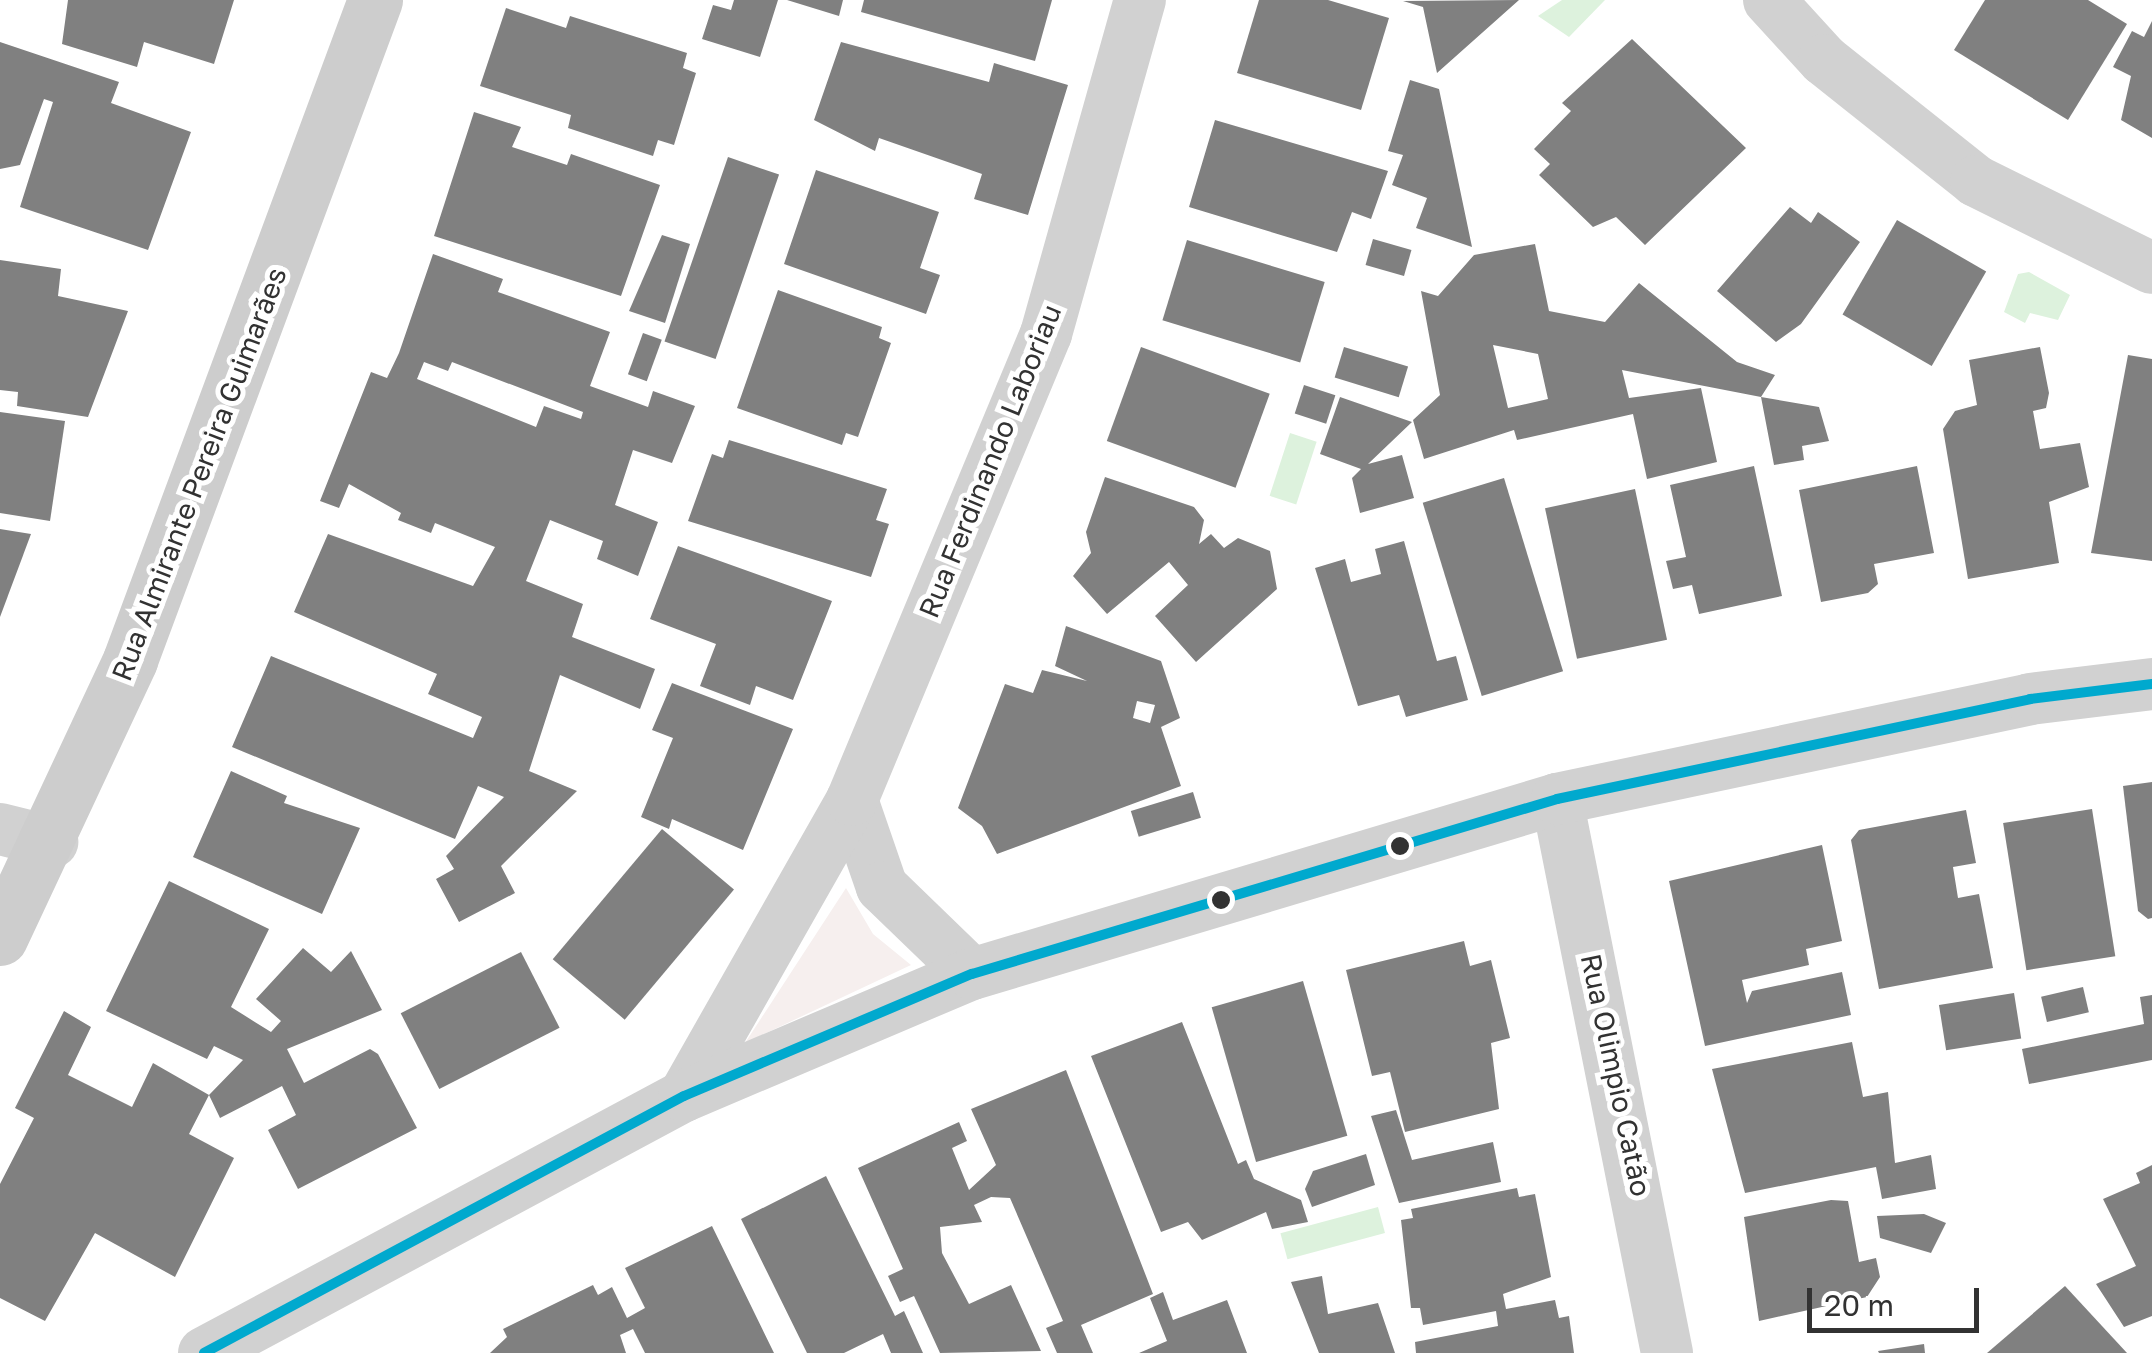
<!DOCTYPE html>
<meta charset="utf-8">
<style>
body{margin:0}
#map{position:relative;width:2152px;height:1353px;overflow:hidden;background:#fff;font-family:"Golos Text",sans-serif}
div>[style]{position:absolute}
.green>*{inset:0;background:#f6efee}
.water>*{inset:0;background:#ddf2dd;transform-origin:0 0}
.building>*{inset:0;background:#808080;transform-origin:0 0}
.minor>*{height:52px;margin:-26px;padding:0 26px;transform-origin:26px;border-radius:26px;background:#d1d1d1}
.secondary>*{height:55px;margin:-27.5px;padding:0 27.5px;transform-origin:27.5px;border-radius:27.5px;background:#cdcdcd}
.bus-1>*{height:10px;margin:-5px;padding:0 5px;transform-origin:5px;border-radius:5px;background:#00a9ce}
.dots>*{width:28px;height:28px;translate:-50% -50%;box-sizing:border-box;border:5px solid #fff;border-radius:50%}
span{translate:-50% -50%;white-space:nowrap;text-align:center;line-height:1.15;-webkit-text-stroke:10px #fff;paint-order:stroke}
.street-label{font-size:28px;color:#323232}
.scale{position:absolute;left:1807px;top:1288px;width:172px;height:45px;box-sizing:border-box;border:5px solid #323232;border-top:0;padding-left:12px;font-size:30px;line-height:35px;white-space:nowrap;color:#323232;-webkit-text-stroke:8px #fff;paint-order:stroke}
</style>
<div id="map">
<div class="green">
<i style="clip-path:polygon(846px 888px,873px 934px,911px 965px,745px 1043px)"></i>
</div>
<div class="water">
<i style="clip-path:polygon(1562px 0,1605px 0,1569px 37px,1538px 16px)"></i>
<i style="clip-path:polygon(2029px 272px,2070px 295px,2058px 320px,2030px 313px,2025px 323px,2004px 312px,2018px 274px)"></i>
<i style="left:1290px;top:433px;width:28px;height:66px;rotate:18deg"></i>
<i style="left:1378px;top:1207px;width:27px;height:101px;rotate:75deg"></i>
</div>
<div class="building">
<i style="clip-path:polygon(68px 0,234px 0,214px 64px,144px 42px,137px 67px,62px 44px)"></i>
<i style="clip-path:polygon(734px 0,778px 0,760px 57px,702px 39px,713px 5px,731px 10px)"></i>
<i style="clip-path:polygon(787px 0,843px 0,839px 16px)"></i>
<i style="clip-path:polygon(864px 0,1052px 0,1035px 61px,861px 12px)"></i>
<i style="clip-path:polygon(1259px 0,1328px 0,1389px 18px,1361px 110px,1237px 73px)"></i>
<i style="clip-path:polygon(1519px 0,1437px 73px,1423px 7px,1403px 1px)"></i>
<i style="clip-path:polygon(1985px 0,2088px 0,2127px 24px,2068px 120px,1954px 50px)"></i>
<i style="clip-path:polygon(506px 8px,566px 28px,570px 16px,687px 53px,683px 68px,696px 73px,674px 145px,658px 140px,653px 156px,568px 128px,571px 115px,480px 86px)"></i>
<i style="clip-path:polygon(2152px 21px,2152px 138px,2121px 120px,2131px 76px,2113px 67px,2132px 31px,2144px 37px)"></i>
<i style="clip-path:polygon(1632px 39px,1746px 148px,1645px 245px,1616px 217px,1593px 227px,1539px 175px,1550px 164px,1534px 149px,1571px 111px,1562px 103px)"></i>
<i style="clip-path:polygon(0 42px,119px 82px,111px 103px,191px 132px,148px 250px,20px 207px,53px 102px,44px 99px,20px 165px,0 169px)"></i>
<i style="clip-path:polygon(841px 42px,989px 82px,994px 63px,1068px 85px,1028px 215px,974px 199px,982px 174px,879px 138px,875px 151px,814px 120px)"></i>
<i style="clip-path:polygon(1410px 80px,1439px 89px,1472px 247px,1416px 228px,1427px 198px,1392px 185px,1403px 155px,1388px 151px)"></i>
<i style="clip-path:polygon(474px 112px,521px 127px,512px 147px,567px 165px,571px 154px,660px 185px,621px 296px,434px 236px)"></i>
<i style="clip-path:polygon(1215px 120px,1388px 171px,1371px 219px,1352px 212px,1337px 252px,1189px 207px)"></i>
<i style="left:728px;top:157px;width:54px;height:195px;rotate:19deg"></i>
<i style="clip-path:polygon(816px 170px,939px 212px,920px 268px,940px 275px,926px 314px,784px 264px)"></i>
<i style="clip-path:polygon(1790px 207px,1811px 223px,1818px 212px,1860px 242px,1801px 324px,1776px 342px,1717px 291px)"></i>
<i style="left:1897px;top:220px;width:103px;height:109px;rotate:30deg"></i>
<i style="clip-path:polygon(662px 235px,690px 244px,665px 323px,629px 311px)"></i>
<i style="left:1373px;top:239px;width:40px;height:27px;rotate:16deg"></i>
<i style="left:1187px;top:240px;width:144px;height:84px;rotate:17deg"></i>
<i style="clip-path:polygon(evenodd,1535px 244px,1549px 311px,1605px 322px,1639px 283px,1737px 362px,1775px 375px,1761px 397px,1622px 370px,1629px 398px,1701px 388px,1717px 462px,1647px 479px,1633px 414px,1517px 440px,1514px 430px,1424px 459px,1413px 420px,1440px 395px,1421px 291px,1438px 296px,1474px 255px,1535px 244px,1493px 345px,1538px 354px,1548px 399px,1508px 408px,1493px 345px)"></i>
<i style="clip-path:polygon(evenodd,433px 254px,503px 279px,498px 292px,610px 332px,590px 386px,648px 407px,653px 391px,695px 406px,672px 463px,633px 450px,615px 505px,658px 522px,638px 576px,597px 559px,603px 541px,550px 520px,526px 581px,583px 604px,572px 637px,655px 669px,640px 709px,560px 675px,529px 771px,577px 791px,501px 866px,515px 893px,459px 922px,436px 879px,454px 869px,446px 856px,504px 797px,478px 786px,455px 839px,232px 747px,271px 656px,473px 738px,482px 717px,428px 694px,437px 674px,294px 612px,328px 534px,473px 586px,495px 547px,435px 523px,431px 533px,398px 520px,401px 513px,349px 484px,339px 508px,320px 501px,371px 372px,387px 378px,399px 353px,433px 254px,424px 362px,448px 371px,452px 362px,583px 412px,581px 419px,544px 406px,536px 427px,417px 379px,424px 362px)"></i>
<i style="clip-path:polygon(0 260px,61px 269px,58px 296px,128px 311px,88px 417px,17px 406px,18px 392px,0 390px)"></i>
<i style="clip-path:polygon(778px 290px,882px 327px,879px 338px,891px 343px,858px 437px,846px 433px,842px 445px,737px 408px)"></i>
<i style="left:643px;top:333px;width:20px;height:44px;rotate:20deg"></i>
<i style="left:1141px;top:347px;width:137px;height:100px;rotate:20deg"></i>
<i style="left:1344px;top:347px;width:67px;height:32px;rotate:17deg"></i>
<i style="clip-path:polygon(2040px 347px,2049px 393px,2046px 408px,2033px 411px,2040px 449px,2080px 443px,2089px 487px,2049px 502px,2059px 563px,1968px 579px,1943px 429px,1955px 411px,1977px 405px,1969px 360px)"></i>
<i style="clip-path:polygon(2128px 355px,2152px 359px,2152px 561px,2091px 553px)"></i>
<i style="left:1304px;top:385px;width:33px;height:30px;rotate:18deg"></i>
<i style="clip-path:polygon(1340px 397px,1412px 422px,1368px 464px,1402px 455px,1414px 498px,1360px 513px,1352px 478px,1361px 469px,1320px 454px)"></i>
<i style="clip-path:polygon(1761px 397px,1819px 407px,1829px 441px,1802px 446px,1804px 460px,1774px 465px)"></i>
<i style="clip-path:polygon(0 412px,65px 421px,50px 521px,0 513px)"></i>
<i style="clip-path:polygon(729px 440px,887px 489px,876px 520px,889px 524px,871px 577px,688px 521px,712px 454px,723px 458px)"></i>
<i style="clip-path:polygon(1754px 466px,1782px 596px,1699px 614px,1692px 585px,1673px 589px,1666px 561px,1686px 557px,1670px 485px)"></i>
<i style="clip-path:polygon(1917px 466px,1934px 553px,1874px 564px,1878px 584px,1868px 593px,1821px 602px,1799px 490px)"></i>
<i style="clip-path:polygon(1105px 477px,1194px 507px,1204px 520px,1199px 544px,1211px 534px,1224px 548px,1238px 538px,1270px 551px,1277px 589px,1196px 662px,1155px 616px,1188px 585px,1169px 562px,1107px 614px,1073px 576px,1091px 553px,1086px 532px)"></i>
<i style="left:1504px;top:478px;width:202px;height:85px;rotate:73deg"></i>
<i style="left:1635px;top:489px;width:154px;height:92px;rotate:78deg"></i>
<i style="clip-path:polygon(0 529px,31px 534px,0 617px)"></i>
<i style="clip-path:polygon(1404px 541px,1437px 661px,1456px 656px,1468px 700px,1406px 717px,1399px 695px,1358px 706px,1315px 568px,1345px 559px,1351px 582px,1381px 574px,1375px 549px)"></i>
<i style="clip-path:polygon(678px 546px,832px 601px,793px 700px,756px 686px,750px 705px,700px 686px,716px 644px,650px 619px)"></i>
<i style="clip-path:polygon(evenodd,1066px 626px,1161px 661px,1180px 718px,1161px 727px,1181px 786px,997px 854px,982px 826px,958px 808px,1005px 684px,1033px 693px,1042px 670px,1087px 681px,1055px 666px,1066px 626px,1137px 701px,1155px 705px,1150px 723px,1133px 718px,1137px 701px)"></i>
<i style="clip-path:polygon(672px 683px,793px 729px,743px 850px,672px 819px,669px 829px,641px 817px,673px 738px,652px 730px)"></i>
<i style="clip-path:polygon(231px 771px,287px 796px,284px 803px,360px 828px,322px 914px,193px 857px)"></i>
<i style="clip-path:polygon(2152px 782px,2152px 918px,2148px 919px,2138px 911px,2123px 786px)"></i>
<i style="left:1193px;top:792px;width:27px;height:65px;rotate:73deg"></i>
<i style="left:2092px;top:809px;width:149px;height:90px;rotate:81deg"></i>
<i style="clip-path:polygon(1966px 810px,1976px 863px,1953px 867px,1958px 898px,1979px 894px,1993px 968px,1879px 989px,1851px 840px,1859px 830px)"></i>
<i style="left:662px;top:829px;width:94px;height:170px;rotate:40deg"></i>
<i style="clip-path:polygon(1822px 845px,1842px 941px,1806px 949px,1809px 965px,1742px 980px,1747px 1003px,1752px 991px,1842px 972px,1851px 1015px,1705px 1046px,1669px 881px)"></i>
<i style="clip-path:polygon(169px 881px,269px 929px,231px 1007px,271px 1032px,281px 1021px,256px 999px,303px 948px,331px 972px,351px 951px,382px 1010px,287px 1049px,304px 1083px,370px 1049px,378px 1054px,417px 1128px,298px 1189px,268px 1130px,296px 1115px,282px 1086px,220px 1118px,209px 1095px,243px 1060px,214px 1046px,207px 1059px,106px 1011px)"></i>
<i style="clip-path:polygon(1464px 941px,1470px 966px,1491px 960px,1510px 1038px,1491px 1043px,1499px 1109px,1405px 1132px,1390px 1072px,1372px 1076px,1346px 970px)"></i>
<i style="left:521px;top:952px;width:85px;height:135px;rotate:63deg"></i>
<i style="left:1303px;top:981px;width:161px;height:95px;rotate:74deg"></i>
<i style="left:2083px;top:987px;width:26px;height:43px;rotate:77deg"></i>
<i style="left:2014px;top:993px;width:46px;height:76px;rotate:81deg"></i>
<i style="clip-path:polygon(2152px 995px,2152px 1060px,2029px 1084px,2022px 1049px,2144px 1024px,2140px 997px)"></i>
<i style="clip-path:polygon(64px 1011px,91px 1027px,68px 1075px,132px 1107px,153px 1063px,209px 1095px,189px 1134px,234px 1158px,175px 1277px,95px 1233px,45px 1321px,0 1298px,0 1184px,34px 1118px,15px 1108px)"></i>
<i style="clip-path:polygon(1182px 1022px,1238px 1164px,1246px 1160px,1254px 1179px,1301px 1200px,1308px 1222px,1272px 1229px,1266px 1212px,1202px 1240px,1188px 1222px,1161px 1232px,1091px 1056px)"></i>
<i style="clip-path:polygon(1852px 1042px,1863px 1097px,1888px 1092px,1895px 1163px,1931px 1155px,1936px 1189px,1882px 1199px,1876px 1167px,1745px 1193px,1712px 1069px)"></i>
<i style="clip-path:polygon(1066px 1070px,1153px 1294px,1081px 1325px,1093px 1353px,1057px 1353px,1046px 1328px,1063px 1321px,1010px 1198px,991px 1197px,974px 1205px,982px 1222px,940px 1227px,942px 1253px,969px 1304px,1011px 1285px,1041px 1351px,940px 1353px,914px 1296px,900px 1302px,888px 1276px,903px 1269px,858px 1168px,959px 1122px,967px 1141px,952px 1148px,969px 1190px,996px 1165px,971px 1109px)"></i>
<i style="clip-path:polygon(1396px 1110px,1412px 1160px,1493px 1142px,1501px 1182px,1399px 1203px,1371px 1116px)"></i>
<i style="clip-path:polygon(1366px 1154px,1375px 1185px,1312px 1207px,1305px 1189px,1313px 1171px)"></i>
<i style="clip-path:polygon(2152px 1165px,2152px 1316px,2124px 1327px,2096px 1284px,2136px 1266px,2103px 1199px,2140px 1183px,2136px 1173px)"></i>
<i style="clip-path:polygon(826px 1176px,895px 1316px,904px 1311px,923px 1353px,891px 1353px,883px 1334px,844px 1353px,807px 1353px,741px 1219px)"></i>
<i style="clip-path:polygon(1517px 1188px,1519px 1197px,1535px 1194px,1551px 1277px,1503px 1294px,1506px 1309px,1555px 1300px,1559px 1318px,1569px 1316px,1574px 1353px,1416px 1353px,1415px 1342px,1498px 1326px,1496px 1311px,1423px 1325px,1420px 1308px,1411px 1308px,1401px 1220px,1413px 1218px,1411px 1209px)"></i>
<i style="clip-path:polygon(1831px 1200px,1848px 1201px,1859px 1262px,1876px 1258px,1880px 1277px,1867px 1297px,1759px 1321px,1744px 1217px)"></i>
<i style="clip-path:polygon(1924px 1214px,1946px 1223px,1931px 1253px,1880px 1238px,1877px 1216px)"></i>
<i style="clip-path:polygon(712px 1226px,774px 1353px,645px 1353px,633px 1329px,620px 1335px,626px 1353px,490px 1353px,507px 1337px,503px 1329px,593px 1285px,598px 1295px,612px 1287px,627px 1318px,645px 1308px,625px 1268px)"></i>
<i style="clip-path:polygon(1322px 1276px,1328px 1314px,1378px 1303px,1395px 1353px,1319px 1353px,1291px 1282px)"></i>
<i style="clip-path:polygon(2065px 1286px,2127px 1353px,1987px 1353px)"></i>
<i style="clip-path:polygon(1163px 1292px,1173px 1320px,1227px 1300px,1247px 1353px,1139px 1353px,1167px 1341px,1150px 1298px)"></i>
<i style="clip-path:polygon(1924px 1344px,1925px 1353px,1879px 1353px,1878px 1351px)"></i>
</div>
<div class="minor">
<i style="left:1769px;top:0;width:81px;rotate:47.5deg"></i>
<i style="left:1824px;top:60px;width:194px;rotate:38.5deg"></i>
<i style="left:1976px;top:181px;width:196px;rotate:26.3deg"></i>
<i style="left:1557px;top:799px;width:565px;rotate:78.77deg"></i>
<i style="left:852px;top:800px;width:92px;rotate:71deg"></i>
<i style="left:882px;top:887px;width:125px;rotate:44deg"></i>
<i style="left:0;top:829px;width:54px;rotate:14deg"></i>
<i style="left:684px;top:1096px;width:340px;rotate:-60.4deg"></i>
<i style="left:852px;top:800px;width:505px;rotate:-67.4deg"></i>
<i style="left:1046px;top:334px;width:347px;rotate:-74.3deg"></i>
<i style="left:204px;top:1353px;width:544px;rotate:-28.17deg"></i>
<i style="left:684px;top:1096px;width:313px;rotate:-23deg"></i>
<i style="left:972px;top:974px;width:611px;rotate:-16.65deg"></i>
<i style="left:1557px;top:799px;width:483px;rotate:-11.9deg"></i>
<i style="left:2030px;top:699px;width:123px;rotate:-7deg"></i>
</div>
<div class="secondary">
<i style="left:0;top:938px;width:307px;rotate:-64.9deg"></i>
<i style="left:130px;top:660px;width:704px;rotate:-69.63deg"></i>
</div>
<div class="bus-1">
<i style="left:204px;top:1353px;width:544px;rotate:-28.17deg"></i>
<i style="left:684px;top:1096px;width:313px;rotate:-23deg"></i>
<i style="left:972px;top:974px;width:611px;rotate:-16.65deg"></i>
<i style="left:1557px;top:799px;width:483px;rotate:-11.9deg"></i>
<i style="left:2030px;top:699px;width:123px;rotate:-7deg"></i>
</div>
<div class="dots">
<i style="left:1400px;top:846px;background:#323232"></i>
<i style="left:1221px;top:900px;background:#323232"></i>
</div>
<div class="street-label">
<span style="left:990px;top:461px;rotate:-68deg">Rua Ferdinando Laboriau</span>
<span style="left:199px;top:474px;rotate:-69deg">Rua Almirante Pereira Guimarães</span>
<span style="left:1616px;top:1075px;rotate:78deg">Rua Olimpio Catão</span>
</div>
<div class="scale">20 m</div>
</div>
